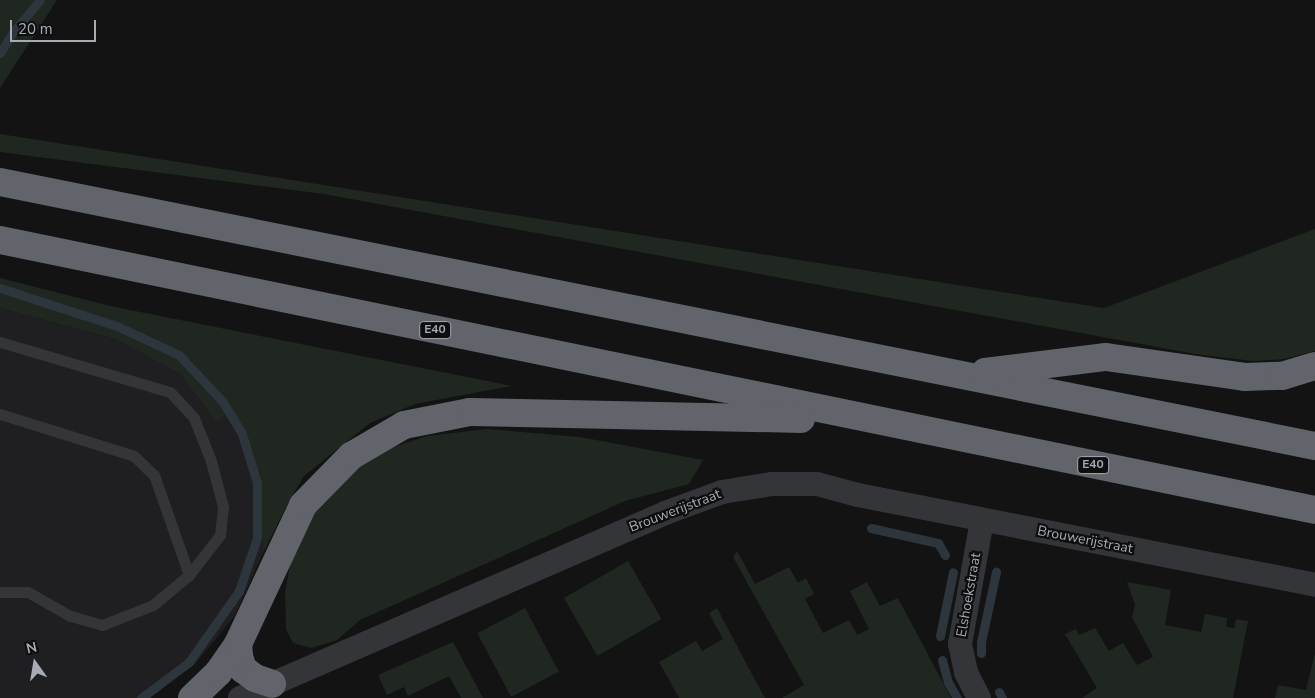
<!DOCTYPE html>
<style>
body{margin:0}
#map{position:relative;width:1315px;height:698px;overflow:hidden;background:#131314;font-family:"Nunito Sans",sans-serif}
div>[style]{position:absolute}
.built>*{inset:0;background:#1f1f21}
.green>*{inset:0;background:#1f2720;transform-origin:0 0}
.stream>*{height:9px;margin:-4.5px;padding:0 4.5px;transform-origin:4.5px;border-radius:4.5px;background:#2d363c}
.service>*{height:11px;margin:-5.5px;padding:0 5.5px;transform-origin:5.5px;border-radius:5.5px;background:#343539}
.minor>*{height:24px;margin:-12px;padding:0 12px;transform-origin:12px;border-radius:12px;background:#343539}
.motorway>*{height:28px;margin:-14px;padding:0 14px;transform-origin:14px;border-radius:14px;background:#61646a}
span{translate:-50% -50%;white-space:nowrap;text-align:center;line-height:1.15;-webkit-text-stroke:4.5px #0e0e0f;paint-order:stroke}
.shield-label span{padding:1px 4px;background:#0e0e0f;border:1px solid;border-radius:4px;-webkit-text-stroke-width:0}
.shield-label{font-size:12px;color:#a6abb4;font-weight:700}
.street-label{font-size:14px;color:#a6abb4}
.north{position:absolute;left:10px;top:638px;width:50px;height:50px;-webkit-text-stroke:4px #0e0e0f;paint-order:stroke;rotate:347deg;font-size:14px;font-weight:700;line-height:20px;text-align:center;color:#a6abb4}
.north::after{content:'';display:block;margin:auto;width:18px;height:22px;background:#a6abb4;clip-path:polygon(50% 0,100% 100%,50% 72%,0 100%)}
.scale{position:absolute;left:10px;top:20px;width:86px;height:22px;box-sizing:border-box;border:2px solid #a6abb4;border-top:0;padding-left:6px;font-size:15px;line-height:18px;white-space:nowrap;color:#a6abb4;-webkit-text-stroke:4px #0e0e0f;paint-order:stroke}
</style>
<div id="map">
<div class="built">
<i style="clip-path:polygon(0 308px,115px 339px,180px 374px,216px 422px,234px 408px,260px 500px,263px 553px,234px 617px,195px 664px,148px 698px,0 698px)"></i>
</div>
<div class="green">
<i style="clip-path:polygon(0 0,57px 0,0 88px)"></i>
<i style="clip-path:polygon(0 134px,1104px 308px,1315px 229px,1315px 351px,1284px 359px,1253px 361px,1195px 354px,324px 194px,0 152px)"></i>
<i style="clip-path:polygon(0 278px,110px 306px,512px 386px,415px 404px,370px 423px,304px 476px,289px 501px,263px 553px,260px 500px,234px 409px,216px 422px,180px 374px,115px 339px,0 308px)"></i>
<i style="clip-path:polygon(487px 429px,580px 437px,703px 460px,689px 484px,625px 501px,360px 620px,337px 640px,311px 648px,293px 643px,286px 629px,285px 593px,290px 564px,299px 536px,320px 505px,356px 468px,391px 448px,427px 436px)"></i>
<i style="clip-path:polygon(737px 551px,755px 584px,789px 567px,798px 583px,806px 578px,814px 594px,805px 599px,823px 633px,849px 620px,857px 635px,869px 629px,850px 591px,867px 582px,880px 606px,898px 598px,951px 698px,782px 698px,804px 685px,733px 557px)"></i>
<i style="left:628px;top:561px;width:67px;height:74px;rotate:60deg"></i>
<i style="clip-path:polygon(1127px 582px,1171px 590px,1165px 625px,1201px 632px,1205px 614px,1227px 618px,1226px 627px,1234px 628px,1236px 619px,1248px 621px,1233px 698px,1082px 698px,1097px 688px,1065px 634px,1076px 629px,1079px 635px,1095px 628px,1109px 651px,1123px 643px,1137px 665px,1153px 657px,1132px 617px,1135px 605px)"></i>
<i style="left:525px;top:608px;width:72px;height:54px;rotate:62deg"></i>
<i style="clip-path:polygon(717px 608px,746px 663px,765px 698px,679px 698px,659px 662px,696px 641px,702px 651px,723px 639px,709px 613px)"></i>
<i style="clip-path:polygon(453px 642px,483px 698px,461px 698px,449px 676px,408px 696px,404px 687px,387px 695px,378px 675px)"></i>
<i style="clip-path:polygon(1315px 653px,1315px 698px,1275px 698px,1278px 685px,1306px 690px)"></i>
</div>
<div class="stream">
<i style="left:0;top:53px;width:26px;rotate:-58deg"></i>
<i style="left:14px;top:31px;width:40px;rotate:-50deg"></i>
<i style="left:0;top:288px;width:125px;rotate:18.1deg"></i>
<i style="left:119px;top:327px;width:66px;rotate:25deg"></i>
<i style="left:179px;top:355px;width:64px;rotate:46.9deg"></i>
<i style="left:223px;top:402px;width:37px;rotate:59deg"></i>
<i style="left:242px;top:434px;width:51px;rotate:73deg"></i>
<i style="left:257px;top:483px;width:55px;rotate:90deg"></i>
<i style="left:257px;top:538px;width:56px;rotate:108.8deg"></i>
<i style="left:239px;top:591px;width:87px;rotate:125.2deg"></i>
<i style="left:189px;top:662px;width:60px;rotate:143.1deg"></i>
<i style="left:871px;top:528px;width:69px;rotate:12.6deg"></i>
<i style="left:938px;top:543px;width:14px;rotate:60deg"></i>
<i style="left:940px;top:636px;width:65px;rotate:-78.5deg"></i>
<i style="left:981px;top:653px;width:11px;rotate:-90deg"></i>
<i style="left:981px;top:642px;width:72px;rotate:-77.9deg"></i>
<i style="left:942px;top:660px;width:23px;rotate:75deg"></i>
<i style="left:948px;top:682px;width:18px;rotate:61deg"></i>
<i style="left:999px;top:692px;width:7px;rotate:63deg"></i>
</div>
<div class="service">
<i style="left:0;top:342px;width:177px;rotate:16.4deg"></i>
<i style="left:170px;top:392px;width:35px;rotate:47deg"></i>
<i style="left:194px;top:418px;width:46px;rotate:68.4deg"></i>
<i style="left:211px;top:461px;width:48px;rotate:75.4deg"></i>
<i style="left:223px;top:507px;width:28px;rotate:96deg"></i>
<i style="left:220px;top:535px;width:51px;rotate:127.8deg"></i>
<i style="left:189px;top:575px;width:47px;rotate:140.2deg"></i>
<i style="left:153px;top:605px;width:55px;rotate:158.6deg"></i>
<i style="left:102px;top:625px;width:33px;rotate:-164deg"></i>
<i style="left:70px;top:616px;width:48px;rotate:-150.3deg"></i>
<i style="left:28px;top:592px;width:28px;rotate:180deg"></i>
<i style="left:0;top:414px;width:140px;rotate:17.4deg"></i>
<i style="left:134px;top:456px;width:28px;rotate:44deg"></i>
<i style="left:154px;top:475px;width:106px;rotate:70.7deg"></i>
</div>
<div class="minor">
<i style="left:240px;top:698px;width:464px;rotate:-23.5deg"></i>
<i style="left:665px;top:513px;width:61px;rotate:-20.2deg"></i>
<i style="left:722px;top:492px;width:51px;rotate:-9.1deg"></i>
<i style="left:772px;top:484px;width:45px"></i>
<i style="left:817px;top:484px;width:42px;rotate:15deg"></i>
<i style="left:858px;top:495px;width:466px;rotate:11.1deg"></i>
<i style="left:979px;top:698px;width:29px;rotate:-117deg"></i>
<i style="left:966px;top:672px;width:29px;rotate:-102deg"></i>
<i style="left:960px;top:644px;width:126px;rotate:-79.9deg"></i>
</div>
<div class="motorway">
<i style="left:0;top:182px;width:1341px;rotate:11.35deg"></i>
<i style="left:0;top:240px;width:1342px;rotate:11.6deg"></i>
<i style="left:985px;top:372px;width:122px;rotate:-7.1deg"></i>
<i style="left:1106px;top:357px;width:140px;rotate:8.2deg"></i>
<i style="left:1245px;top:377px;width:37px;rotate:-2deg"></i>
<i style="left:1282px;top:376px;width:34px;rotate:-17deg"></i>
<i style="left:238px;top:644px;width:12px;rotate:85deg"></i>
<i style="left:239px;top:656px;width:14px;rotate:73deg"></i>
<i style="left:243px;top:669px;width:15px;rotate:37deg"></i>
<i style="left:255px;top:678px;width:18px;rotate:19deg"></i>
<i style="left:192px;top:698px;width:36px;rotate:-44deg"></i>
<i style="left:218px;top:673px;width:35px;rotate:-55deg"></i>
<i style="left:238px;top:644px;width:153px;rotate:-64.9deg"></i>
<i style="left:303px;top:505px;width:69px;rotate:-45.6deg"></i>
<i style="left:351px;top:456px;width:61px;rotate:-30.3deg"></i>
<i style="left:404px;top:425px;width:67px;rotate:-11.1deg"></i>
<i style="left:470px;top:412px;width:331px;rotate:1.2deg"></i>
</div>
<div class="shield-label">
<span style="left:435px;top:330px">E40</span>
<span style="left:1093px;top:465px">E40</span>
</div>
<div class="street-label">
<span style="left:675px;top:511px;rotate:-21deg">Brouwerijstraat</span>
<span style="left:1085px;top:540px;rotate:11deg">Brouwerijstraat</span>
<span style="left:969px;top:595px;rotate:-80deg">Elshoekstraat</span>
</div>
<div class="north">N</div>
<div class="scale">20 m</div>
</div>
